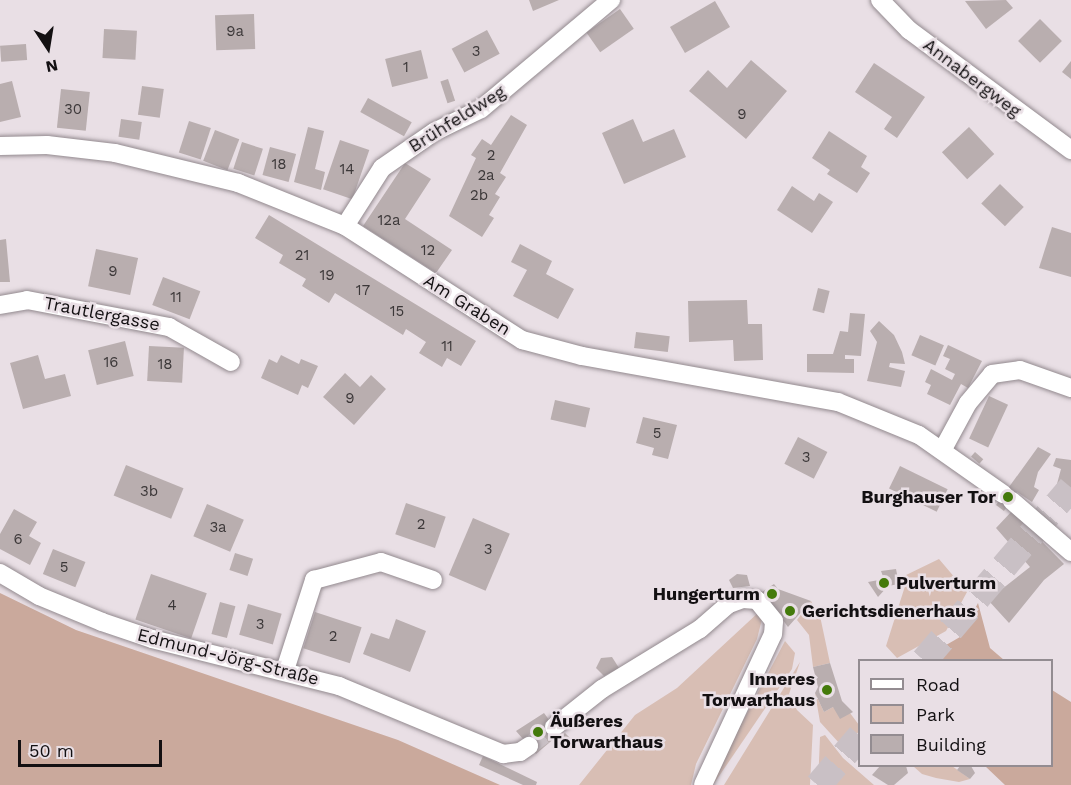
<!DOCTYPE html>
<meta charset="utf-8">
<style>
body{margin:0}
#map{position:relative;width:1071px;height:785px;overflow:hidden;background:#e9dfe5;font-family:"Work Sans",sans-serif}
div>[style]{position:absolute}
.green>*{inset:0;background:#d8beb4}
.forest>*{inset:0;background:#caa99c}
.building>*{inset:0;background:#b9aeaf;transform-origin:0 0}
.street-tunnel>*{height:18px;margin-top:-9px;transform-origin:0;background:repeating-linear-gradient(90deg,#c9c0c5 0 18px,transparent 0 27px)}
.secondary-tunnel>*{height:27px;margin-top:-13.5px;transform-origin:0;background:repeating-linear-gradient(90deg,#c9c0c5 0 27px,transparent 0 41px)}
.roads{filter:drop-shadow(0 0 2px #92898e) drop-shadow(0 0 2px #92898e)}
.street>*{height:18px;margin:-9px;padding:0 9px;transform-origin:9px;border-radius:9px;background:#fff}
.dots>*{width:16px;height:16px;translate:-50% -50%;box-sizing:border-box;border:3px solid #e9dfe5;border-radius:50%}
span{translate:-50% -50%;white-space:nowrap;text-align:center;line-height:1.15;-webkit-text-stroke:5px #e9dfe5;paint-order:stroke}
.number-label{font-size:15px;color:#3c3839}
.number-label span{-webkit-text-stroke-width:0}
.street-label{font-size:18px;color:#131012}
.poi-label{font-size:18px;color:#131012;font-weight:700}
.right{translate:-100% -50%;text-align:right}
.left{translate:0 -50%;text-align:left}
.legend{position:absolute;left:858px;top:659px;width:195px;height:108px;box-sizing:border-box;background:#e9dfe5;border:2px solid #938c91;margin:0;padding:8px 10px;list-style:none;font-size:18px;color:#131012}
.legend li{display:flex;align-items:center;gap:12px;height:30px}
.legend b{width:30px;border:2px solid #938c91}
.north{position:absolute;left:18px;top:18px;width:60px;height:60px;-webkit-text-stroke:4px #e9dfe5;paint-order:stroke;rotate:168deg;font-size:16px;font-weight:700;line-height:24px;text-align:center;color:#131012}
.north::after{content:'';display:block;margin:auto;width:21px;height:27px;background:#131012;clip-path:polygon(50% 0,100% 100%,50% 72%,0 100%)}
.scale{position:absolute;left:18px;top:740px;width:144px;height:27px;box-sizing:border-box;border:3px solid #131012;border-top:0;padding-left:8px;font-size:18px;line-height:21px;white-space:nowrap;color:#131012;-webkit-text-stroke:4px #e9dfe5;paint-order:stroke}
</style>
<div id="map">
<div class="green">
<i style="clip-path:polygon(939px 559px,967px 592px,946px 631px,897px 658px,886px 646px,906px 583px,904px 576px)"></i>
<i style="clip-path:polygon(811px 601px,820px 616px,830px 663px,813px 667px,809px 635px,797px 620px)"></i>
<i style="clip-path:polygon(760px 611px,763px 615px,757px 639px,696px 764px,691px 785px,579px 785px,635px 715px,677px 688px)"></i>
<i style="clip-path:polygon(785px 641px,795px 653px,792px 669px,713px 785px,716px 772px)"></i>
<i style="clip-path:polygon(800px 662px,789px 694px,797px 710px,813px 725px,810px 785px,724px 785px)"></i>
<i style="clip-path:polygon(815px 693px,824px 712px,833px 707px,850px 713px,859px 725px,859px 732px,840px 744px,820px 722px)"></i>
<i style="clip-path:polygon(825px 735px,843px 758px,874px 785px,818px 785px,820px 737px)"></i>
<i style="clip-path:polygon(913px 766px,952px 766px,970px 779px,959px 782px,936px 778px,922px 774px)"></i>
</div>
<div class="forest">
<i style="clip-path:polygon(0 593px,76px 630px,398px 740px,500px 785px,0 785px)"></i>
<i style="clip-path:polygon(978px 603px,990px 648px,1004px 660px,920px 660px,960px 637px)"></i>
<i style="clip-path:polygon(1052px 690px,1071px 702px,1071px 785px,1005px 785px,985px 766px,1052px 766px)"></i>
</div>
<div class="building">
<i style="clip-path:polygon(529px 0,559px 0,533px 11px)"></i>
<i style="clip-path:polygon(1006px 0,1013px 8px,986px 29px,965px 1px)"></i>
<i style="left:715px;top:1px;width:30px;height:52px;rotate:60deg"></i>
<i style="left:620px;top:9px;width:24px;height:41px;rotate:55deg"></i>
<i style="left:254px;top:14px;width:35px;height:39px;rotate:88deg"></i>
<i style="left:1040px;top:19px;width:31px;height:31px;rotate:45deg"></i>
<i style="left:104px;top:29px;width:33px;height:29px;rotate:3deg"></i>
<i style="left:487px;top:30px;width:27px;height:40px;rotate:62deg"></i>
<i style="left:26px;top:44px;width:16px;height:26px;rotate:86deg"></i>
<i style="left:421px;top:50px;width:29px;height:37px;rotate:76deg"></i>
<i style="clip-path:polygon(751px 60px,787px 91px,746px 139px,689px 91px,708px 70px,727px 88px)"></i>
<i style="clip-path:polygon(1071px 61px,1071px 79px,1062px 72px)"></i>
<i style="clip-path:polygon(874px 63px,925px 97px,897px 138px,884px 129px,892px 117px,855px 92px)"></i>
<i style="left:448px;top:79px;width:23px;height:8px;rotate:72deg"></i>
<i style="clip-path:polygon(12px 81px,21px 117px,0 122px,0 84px)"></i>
<i style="left:142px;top:86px;width:22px;height:29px;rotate:8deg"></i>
<i style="left:61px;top:89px;width:29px;height:39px;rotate:6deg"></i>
<i style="left:368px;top:98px;width:50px;height:16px;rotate:29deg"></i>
<i style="clip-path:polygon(511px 115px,527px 125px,500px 173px,506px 177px,495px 194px,500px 197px,489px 215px,494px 218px,482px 237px,449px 216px,476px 158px,471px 155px,482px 139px,491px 145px)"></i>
<i style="left:121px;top:119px;width:21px;height:18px;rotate:8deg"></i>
<i style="clip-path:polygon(633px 119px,643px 142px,674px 129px,686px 157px,624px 184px,602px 133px)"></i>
<i style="left:189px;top:121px;width:23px;height:33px;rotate:18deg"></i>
<i style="clip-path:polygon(308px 127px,324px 131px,315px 169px,325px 172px,321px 190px,294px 182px)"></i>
<i style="left:969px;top:127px;width:37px;height:37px;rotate:47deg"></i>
<i style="left:215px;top:130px;width:26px;height:33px;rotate:21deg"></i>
<i style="clip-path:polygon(829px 131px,867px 156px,861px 167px,870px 173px,857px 193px,827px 174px,830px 170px,812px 158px)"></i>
<i style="left:340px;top:140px;width:31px;height:52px;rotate:19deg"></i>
<i style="left:242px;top:142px;width:22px;height:28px;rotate:18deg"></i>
<i style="left:270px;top:147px;width:27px;height:29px;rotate:15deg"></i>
<i style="clip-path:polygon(405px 163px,431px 179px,405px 219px,452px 250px,436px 273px,363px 226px)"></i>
<i style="left:1000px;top:184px;width:33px;height:27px;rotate:44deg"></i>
<i style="clip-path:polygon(792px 186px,814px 201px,819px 193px,833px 202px,812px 233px,777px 210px)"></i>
<i style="clip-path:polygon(269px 215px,476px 341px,461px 366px,447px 358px,442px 367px,419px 353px,426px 342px,406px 329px,403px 335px,335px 293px,329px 303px,302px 286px,306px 279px,279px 263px,283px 255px,255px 238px)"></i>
<i style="clip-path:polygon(1052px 227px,1071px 233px,1071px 277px,1039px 268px)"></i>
<i style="clip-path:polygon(6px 239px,10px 282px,0 282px,0 240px)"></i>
<i style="clip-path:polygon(520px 244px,552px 261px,546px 274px,574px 289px,558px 319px,513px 296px,527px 270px,511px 262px)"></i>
<i style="left:96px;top:249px;width:43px;height:38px;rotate:12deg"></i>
<i style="left:163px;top:277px;width:40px;height:30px;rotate:21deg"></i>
<i style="left:818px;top:288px;width:12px;height:23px;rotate:14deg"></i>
<i style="clip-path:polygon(747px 300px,748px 324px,762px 324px,763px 360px,734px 361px,733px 340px,689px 342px,688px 301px)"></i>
<i style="clip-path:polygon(850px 313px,865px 314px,861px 356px,845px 355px,845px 359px,854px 359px,854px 373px,807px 372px,807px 354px,833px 354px,840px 331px,848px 332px)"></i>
<i style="clip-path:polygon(879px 321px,894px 335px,902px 352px,905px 364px,890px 363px,889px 367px,905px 371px,901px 387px,867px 381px,877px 342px,870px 331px)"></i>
<i style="left:636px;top:332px;width:34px;height:16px;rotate:7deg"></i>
<i style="left:920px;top:335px;width:26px;height:22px;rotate:23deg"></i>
<i style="left:125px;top:341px;width:36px;height:38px;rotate:76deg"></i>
<i style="clip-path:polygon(948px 345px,982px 361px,968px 388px,961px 384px,950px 405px,927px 394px,931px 385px,925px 382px,931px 369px,952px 380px,955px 374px,945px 369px,950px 359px,943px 356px)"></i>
<i style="left:149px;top:346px;width:35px;height:35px;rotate:3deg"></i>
<i style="clip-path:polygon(38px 355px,45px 379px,65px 374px,71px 396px,23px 409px,10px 363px)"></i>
<i style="clip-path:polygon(281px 355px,299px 364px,301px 359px,318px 366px,308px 388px,302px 385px,298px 395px,261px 378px,269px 359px,277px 363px)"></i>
<i style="clip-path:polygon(345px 373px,360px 387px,371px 375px,386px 389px,354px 425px,323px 397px)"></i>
<i style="left:989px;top:396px;width:21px;height:47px;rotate:25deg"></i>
<i style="left:555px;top:400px;width:36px;height:20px;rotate:13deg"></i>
<i style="clip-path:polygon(643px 417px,677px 425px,668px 459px,652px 455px,654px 448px,636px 443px)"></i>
<i style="left:798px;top:437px;width:33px;height:30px;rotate:27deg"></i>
<i style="clip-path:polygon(1038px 447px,1051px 454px,1038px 472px,1034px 487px,1039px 490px,1032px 502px,1017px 492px,1004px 511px,996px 505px)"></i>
<i style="left:975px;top:452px;width:11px;height:6px;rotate:41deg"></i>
<i style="clip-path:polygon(1056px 458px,1071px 460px,1071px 499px,1054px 495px,1061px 469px,1053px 466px)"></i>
<i style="left:126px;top:465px;width:62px;height:33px;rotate:22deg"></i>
<i style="left:900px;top:466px;width:53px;height:25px;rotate:26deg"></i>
<i style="left:406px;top:503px;width:42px;height:33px;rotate:19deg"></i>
<i style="left:207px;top:504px;width:40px;height:35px;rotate:23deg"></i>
<i style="clip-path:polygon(14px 509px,37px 522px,29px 536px,41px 543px,30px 565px,0 549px,0 534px)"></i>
<i style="clip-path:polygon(1012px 511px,1064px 564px,1044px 580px,1009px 623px,988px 600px,1030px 567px,996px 528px)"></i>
<i style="left:473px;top:518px;width:40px;height:62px;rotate:23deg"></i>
<i style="left:53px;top:549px;width:35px;height:27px;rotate:22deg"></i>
<i style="left:235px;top:553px;width:19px;height:18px;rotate:18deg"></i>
<i style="clip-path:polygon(896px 569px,899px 584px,888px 586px,878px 597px,868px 582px,884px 579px,881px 571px)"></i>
<i style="left:151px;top:574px;width:59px;height:48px;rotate:19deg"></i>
<i style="clip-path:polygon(737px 574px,747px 575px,750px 586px,733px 588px,729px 580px)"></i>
<i style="clip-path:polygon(774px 584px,778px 589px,811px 601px,788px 627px,762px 592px)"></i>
<i style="left:220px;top:602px;width:16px;height:33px;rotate:15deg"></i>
<i style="left:248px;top:604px;width:35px;height:32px;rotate:16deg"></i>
<i style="left:315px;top:612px;width:49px;height:38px;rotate:18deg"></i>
<i style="clip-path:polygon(396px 619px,426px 631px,410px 672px,363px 654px,371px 633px,389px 639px)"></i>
<i style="clip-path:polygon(612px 657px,619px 668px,604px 676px,596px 668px,601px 658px)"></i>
<i style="clip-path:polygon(830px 663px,842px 701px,853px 712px,840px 719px,833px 707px,824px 712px,815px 693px,818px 687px,813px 667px)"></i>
<i style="clip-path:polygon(544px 713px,561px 736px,565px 733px,573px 741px,567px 748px,556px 737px,536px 754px,516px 731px)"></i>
<i style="clip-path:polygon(483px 756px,537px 782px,536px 785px,523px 785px,479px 765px)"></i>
<i style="clip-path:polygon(880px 766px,906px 766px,908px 773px,894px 785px,888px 785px,872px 775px)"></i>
<i style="clip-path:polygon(960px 766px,971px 766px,975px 773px,970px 779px,957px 770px)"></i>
</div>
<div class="street-tunnel">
<i style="left:529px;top:746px;width:31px;rotate:-37deg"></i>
</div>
<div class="secondary-tunnel">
<i style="left:924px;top:660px;width:227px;rotate:-49.6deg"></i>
<i style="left:818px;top:785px;width:65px;rotate:-49.4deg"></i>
</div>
<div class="roads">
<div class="street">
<i style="left:880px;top:0;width:42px;rotate:46deg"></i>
<i style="left:909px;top:30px;width:202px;rotate:36.5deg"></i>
<i style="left:0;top:146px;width:47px;rotate:-1.2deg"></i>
<i style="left:47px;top:145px;width:68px;rotate:6.7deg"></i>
<i style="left:115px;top:153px;width:127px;rotate:13.7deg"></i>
<i style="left:238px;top:183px;width:115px;rotate:21.9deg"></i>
<i style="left:345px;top:226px;width:211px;rotate:32.8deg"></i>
<i style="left:522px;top:340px;width:62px;rotate:14.9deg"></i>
<i style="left:582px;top:356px;width:260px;rotate:10.2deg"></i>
<i style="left:838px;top:402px;width:87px;rotate:22.2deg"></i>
<i style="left:919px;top:435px;width:103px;rotate:35.1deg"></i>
<i style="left:345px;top:226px;width:69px;rotate:-57.5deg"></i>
<i style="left:382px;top:168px;width:63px;rotate:-34.7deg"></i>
<i style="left:434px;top:132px;width:52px;rotate:-26.1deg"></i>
<i style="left:481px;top:109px;width:170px;rotate:-40deg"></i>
<i style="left:0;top:305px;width:27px;rotate:-10deg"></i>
<i style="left:27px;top:300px;width:145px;rotate:10.8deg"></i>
<i style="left:169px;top:327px;width:71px;rotate:29.4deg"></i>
<i style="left:943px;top:449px;width:52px;rotate:-61.5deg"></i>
<i style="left:968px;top:403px;width:38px;rotate:-50deg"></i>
<i style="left:992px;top:374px;width:28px;rotate:-8deg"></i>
<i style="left:1020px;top:370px;width:54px;rotate:19.4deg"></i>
<i style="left:1012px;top:501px;width:78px;rotate:40.8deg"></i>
<i style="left:0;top:573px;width:45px;rotate:30.5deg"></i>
<i style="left:39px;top:596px;width:68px;rotate:22.4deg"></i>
<i style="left:102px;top:622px;width:53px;rotate:18.8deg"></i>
<i style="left:152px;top:639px;width:193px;rotate:14.1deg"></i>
<i style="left:339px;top:686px;width:178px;rotate:22.5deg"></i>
<i style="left:503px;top:754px;width:17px;rotate:-7deg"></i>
<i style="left:520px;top:752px;width:11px;rotate:-34deg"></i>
<i style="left:285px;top:670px;width:95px;rotate:-72.1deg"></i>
<i style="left:314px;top:580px;width:69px;rotate:-15deg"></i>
<i style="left:381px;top:562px;width:55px;rotate:19.1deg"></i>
<i style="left:554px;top:727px;width:61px;rotate:-38.4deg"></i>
<i style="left:602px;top:689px;width:115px;rotate:-31.5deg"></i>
<i style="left:700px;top:629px;width:38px;rotate:-41deg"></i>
<i style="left:729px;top:604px;width:15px;rotate:-20deg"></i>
<i style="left:743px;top:599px;width:14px;rotate:4deg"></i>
<i style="left:757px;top:600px;width:27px;rotate:51deg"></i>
<i style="left:774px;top:621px;width:13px;rotate:94deg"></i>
<i style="left:773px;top:634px;width:166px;rotate:114.9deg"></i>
</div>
</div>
<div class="dots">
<i style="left:1008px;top:497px;background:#447a0b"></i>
<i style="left:884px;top:583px;background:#447a0b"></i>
<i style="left:772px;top:594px;background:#447a0b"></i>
<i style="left:790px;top:611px;background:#447a0b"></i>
<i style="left:827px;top:690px;background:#447a0b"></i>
<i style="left:538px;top:732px;background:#447a0b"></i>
</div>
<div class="number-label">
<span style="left:235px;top:32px">9a</span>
<span style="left:476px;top:52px">3</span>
<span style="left:406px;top:68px">1</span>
<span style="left:73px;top:110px">30</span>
<span style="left:742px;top:115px">9</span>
<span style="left:491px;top:156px">2</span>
<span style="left:279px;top:165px">18</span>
<span style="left:347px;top:170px">14</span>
<span style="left:486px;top:176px">2a</span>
<span style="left:479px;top:196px">2b</span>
<span style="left:389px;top:221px">12a</span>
<span style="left:428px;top:251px">12</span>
<span style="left:302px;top:256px">21</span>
<span style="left:113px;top:272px">9</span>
<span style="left:327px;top:276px">19</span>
<span style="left:363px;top:291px">17</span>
<span style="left:176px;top:298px">11</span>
<span style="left:397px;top:312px">15</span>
<span style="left:447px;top:347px">11</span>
<span style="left:111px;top:363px">16</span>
<span style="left:165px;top:365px">18</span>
<span style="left:350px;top:399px">9</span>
<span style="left:657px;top:434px">5</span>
<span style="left:806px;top:458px">3</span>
<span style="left:149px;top:492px">3b</span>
<span style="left:421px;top:525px">2</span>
<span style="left:218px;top:528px">3a</span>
<span style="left:18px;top:540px">6</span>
<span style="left:488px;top:550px">3</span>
<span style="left:64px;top:568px">5</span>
<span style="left:172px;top:606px">4</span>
<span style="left:260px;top:625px">3</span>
<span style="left:333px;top:637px">2</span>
</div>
<div class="street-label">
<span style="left:972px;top:78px;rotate:37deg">Annabergweg</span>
<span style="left:457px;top:119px;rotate:-32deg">Brühfeldweg</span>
<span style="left:467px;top:305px;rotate:32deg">Am Graben</span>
<span style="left:102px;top:314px;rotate:11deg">Trautlergasse</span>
<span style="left:228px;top:657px;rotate:14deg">Edmund-Jörg-Straße</span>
</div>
<div class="poi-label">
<span class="right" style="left:996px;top:497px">Burghauser Tor</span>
<span class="left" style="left:896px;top:583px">Pulverturm</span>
<span class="right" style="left:760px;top:594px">Hungerturm</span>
<span class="left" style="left:802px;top:611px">Gerichtsdienerhaus</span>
<span class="right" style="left:815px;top:690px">Inneres<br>Torwarthaus</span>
<span class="left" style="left:550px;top:732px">Äußeres<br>Torwarthaus</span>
</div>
<ul class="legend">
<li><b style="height:8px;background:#fff"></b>Road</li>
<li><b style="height:16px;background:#d8beb4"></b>Park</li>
<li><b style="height:16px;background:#b9aeaf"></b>Building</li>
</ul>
<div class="north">N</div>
<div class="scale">50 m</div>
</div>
